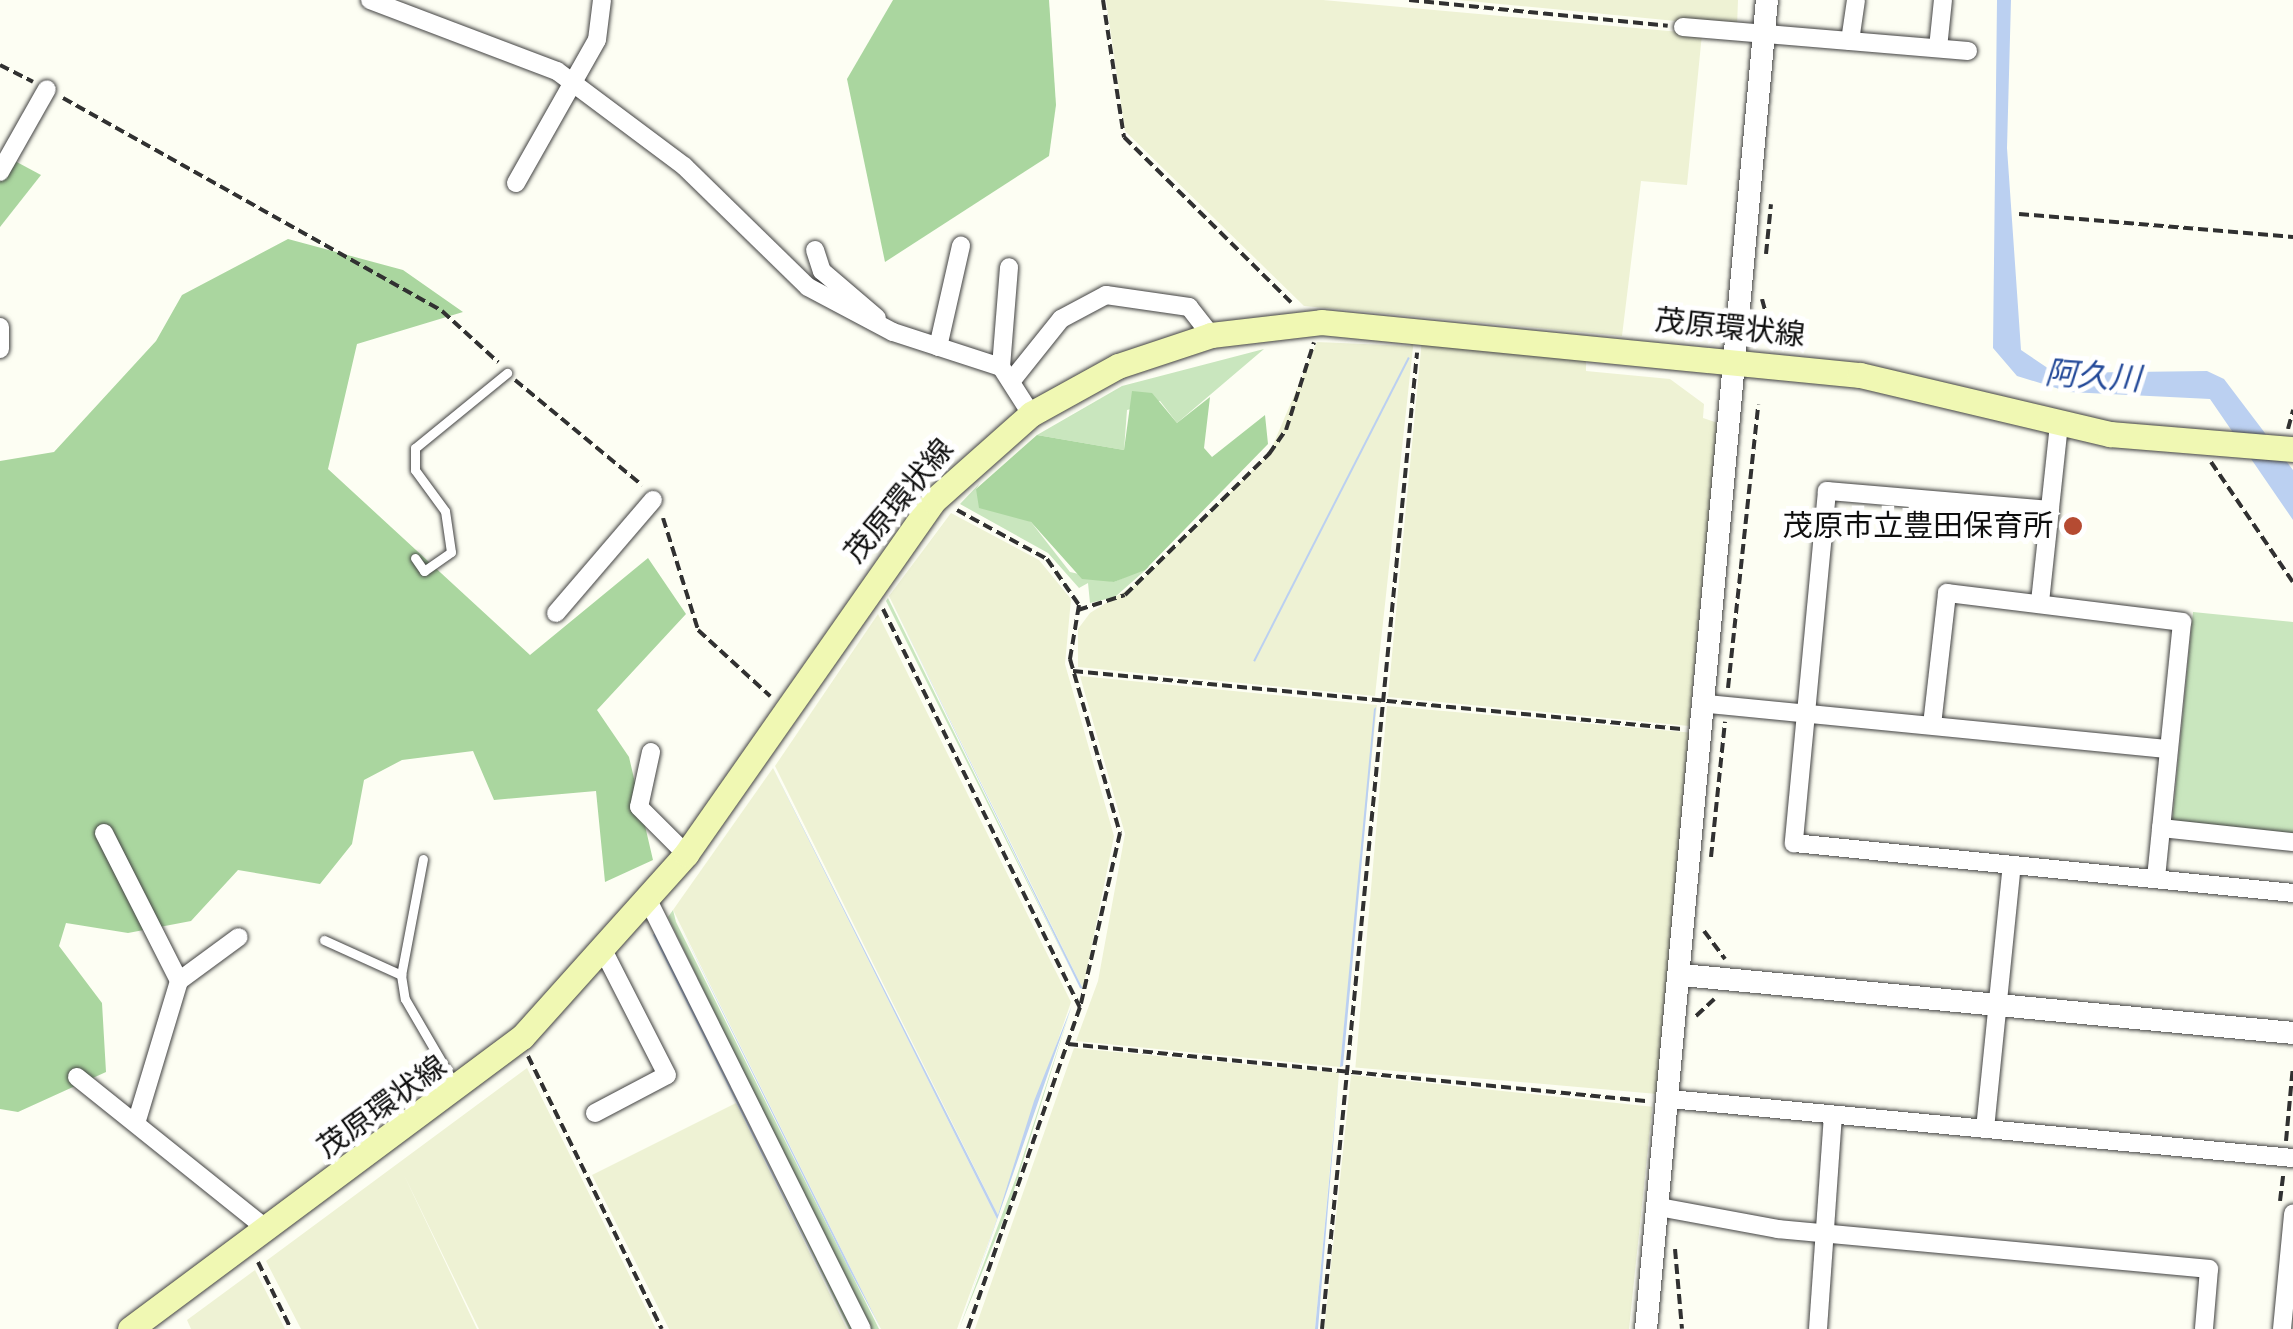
<!DOCTYPE html>
<meta charset="utf-8">
<style>
body{margin:0}
#map{position:relative;width:2293px;height:1329px;overflow:hidden;background:#fdfef3;font-family:"Roboto Serif","Noto Sans JP",serif}
div>[style]{position:absolute}
.farmland>*{inset:0;background:#eef2d4;transform-origin:0 0}
.green>*{inset:0;background:#c9e6be}
.forest>*{inset:0;background:#aad69f}
.water>*{inset:0;background:#bbd0f1;transform-origin:0 0}
.path>*{height:4px;margin-top:-2px;transform-origin:0;background:repeating-linear-gradient(90deg,#313131 0 10px,transparent 0 15px)}
.roads{filter:drop-shadow(0 0 2px #424242) drop-shadow(0 0 2px #424242)}
.service>*{height:9px;margin:-4.5px;padding:0 4.5px;transform-origin:4.5px;border-radius:4.5px;background:#fff}
.minor>*{height:18px;margin:-9px;padding:0 9px;transform-origin:9px;border-radius:9px;background:#fff}
.tertiary>*{height:22px;margin:-11px;padding:0 11px;transform-origin:11px;border-radius:11px;background:#fff}
.secondary>*{height:25px;margin:-12.5px;padding:0 12.5px;transform-origin:12.5px;border-radius:12.5px;background:#f0f8b3}
.dots>*{width:28px;height:28px;translate:-50% -50%;box-sizing:border-box;border:5px solid #fff;border-radius:50%}
span{translate:-50% -50%;white-space:nowrap;text-align:center;line-height:1.15;-webkit-text-stroke:10px #fff;paint-order:stroke}
.street-label{font-size:30px;color:#0f0f0f}
.poi-label{font-size:30px;color:#0f0f0f}
.right{translate:-100% -50%;text-align:right}
.water-label{font-size:32px;color:#224898;font-style:italic}
</style>
<div id="map">
<div class="farmland">
<i style="clip-path:polygon(1106px 0,1323px 0,1702px 34px,1687px 185px,1641px 181px,1622px 336px,1304px 306px,1125px 131px)"></i>
<i style="clip-path:polygon(1458px 0,1738px 0,1737px 27px,1553px 9px)"></i>
<i style="clip-path:polygon(1414px 338px,1375px 696px,1078px 667px,1078px 629px,1090px 613px,1141px 581px,1269px 454px,1317px 342px,1410px 346px)"></i>
<i style="clip-path:polygon(1422px 339px,1586px 355px,1586px 371px,1670px 379px,1704px 404px,1703px 418px,1718px 423px,1689px 726px,1388px 697px)"></i>
<i style="clip-path:polygon(951px 513px,1039px 560px,1071px 599px,1065px 664px,1114px 836px,1083px 989px,889px 596px)"></i>
<i style="clip-path:polygon(878px 614px,1071px 1002px,998px 1215px,775px 766px)"></i>
<i style="clip-path:polygon(1080px 676px,1377px 705px,1340px 1067px,1076px 1041px,1098px 981px,1125px 834px)"></i>
<i style="left:1387px;top:706px;width:303px;height:363px;rotate:5deg"></i>
<i style="clip-path:polygon(773px 768px,997px 1219px,957px 1329px,881px 1329px,673px 910px)"></i>
<i style="clip-path:polygon(1074px 1048px,1339px 1073px,1315px 1329px,975px 1329px)"></i>
<i style="clip-path:polygon(527px 1068px,656px 1329px,479px 1329px,403px 1173px,477px 1329px,301px 1329px,266px 1261px)"></i>
<i style="left:1351px;top:1075px;width:303px;height:255px;rotate:6deg"></i>
<i style="clip-path:polygon(736px 1103px,757px 1146px,847px 1329px,669px 1329px,592px 1175px)"></i>
<i style="clip-path:polygon(255px 1270px,285px 1329px,191px 1329px,187px 1320px)"></i>
</div>
<div class="green">
<i style="clip-path:polygon(1264px 349px,1177px 423px,1160px 401px,1127px 410px,1124px 450px,1037px 435px,1122px 386px)"></i>
<i style="clip-path:polygon(980px 483px,976px 489px,1031px 522px,1070px 572px,1114px 582px,1150px 566px,1115px 597px,1090px 603px,1088px 583px,1079px 588px,1048px 553px,960px 504px)"></i>
<i style="clip-path:polygon(888px 598px,1080px 988px,886px 601px)"></i>
<i style="clip-path:polygon(2193px 612px,2293px 622px,2293px 834px,2172px 823px)"></i>
<i style="clip-path:polygon(673px 910px,676px 922px,879px 1329px,871px 1329px,713px 1010px,668px 917px)"></i>
<i style="clip-path:polygon(657px 931px,853px 1329px,849px 1329px)"></i>
<i style="clip-path:polygon(1072px 1005px,1009px 1206px,959px 1329px,1017px 1175px)"></i>
</div>
<div class="forest">
<i style="clip-path:polygon(893px 0,1049px 0,1056px 105px,1049px 156px,885px 262px,847px 79px)"></i>
<i style="clip-path:polygon(0 153px,41px 175px,0 227px)"></i>
<i style="clip-path:polygon(288px 239px,403px 270px,463px 312px,357px 344px,328px 469px,530px 655px,648px 558px,686px 614px,597px 710px,629px 757px,653px 860px,605px 882px,596px 791px,494px 800px,473px 751px,402px 760px,364px 780px,352px 844px,320px 884px,238px 870px,191px 921px,128px 933px,66px 923px,59px 946px,102px 1003px,106px 1072px,18px 1112px,0 1109px,0 461px,54px 452px,156px 341px,182px 295px)"></i>
<i style="clip-path:polygon(1132px 391px,1152px 393px,1177px 423px,1210px 397px,1204px 448px,1212px 457px,1265px 415px,1268px 444px,1145px 570px,1114px 582px,1082px 579px,1031px 522px,979px 508px,976px 489px,1037px 435px,1124px 450px)"></i>
</div>
<div class="water">
<i style="clip-path:polygon(1997px 0,2011px 0,2007px 148px,2021px 350px,2055px 373px,2207px 371px,2224px 379px,2293px 470px,2293px 520px,2210px 399px,2069px 392px,2017px 376px,1993px 348px)"></i>
<i style="left:1408px;top:357px;width:2px;height:341px;rotate:27deg"></i>
<i style="clip-path:polygon(889px 596px,1026px 875px,1083px 989px,1080px 988px)"></i>
<i style="clip-path:polygon(1376px 707px,1343px 1066px,1340px 1067px,1374px 709px)"></i>
<i style="clip-path:polygon(773px 768px,998px 1215px,1034px 1101px,1072px 1005px,959px 1329px,997px 1219px)"></i>
<i style="clip-path:polygon(677px 920px,716px 998px,881px 1329px,849px 1269px)"></i>
<i style="clip-path:polygon(655px 933px,849px 1329px,653px 935px)"></i>
<i style="clip-path:polygon(1339px 1073px,1318px 1329px,1315px 1329px,1334px 1129px)"></i>
</div>
<div class="path">
<i style="left:1103px;top:0;width:139px;rotate:81.3deg"></i>
<i style="left:1124px;top:137px;width:235px;rotate:44.7deg"></i>
<i style="left:1409px;top:0;width:260px;rotate:5.7deg"></i>
<i style="left:0;top:65px;width:37px;rotate:27deg"></i>
<i style="left:63px;top:98px;width:435px;rotate:29.3deg"></i>
<i style="left:442px;top:311px;width:76px;rotate:42.3deg"></i>
<i style="left:2019px;top:214px;width:275px;rotate:4.8deg"></i>
<i style="left:1766px;top:254px;width:50px;rotate:-84.3deg"></i>
<i style="left:1762px;top:299px;width:35px;rotate:75deg"></i>
<i style="left:1771px;top:333px;width:24px;rotate:30deg"></i>
<i style="left:1691px;top:336px;width:34px;rotate:-40deg"></i>
<i style="left:515px;top:380px;width:165px;rotate:39.6deg"></i>
<i style="left:2288px;top:429px;width:20px;rotate:-75deg"></i>
<i style="left:2211px;top:462px;width:145px;rotate:55.7deg"></i>
<i style="left:957px;top:510px;width:102px;rotate:28.6deg"></i>
<i style="left:1047px;top:559px;width:56px;rotate:55.2deg"></i>
<i style="left:1079px;top:605px;width:55px;rotate:99.5deg"></i>
<i style="left:1070px;top:659px;width:181px;rotate:74deg"></i>
<i style="left:1120px;top:833px;width:179px;rotate:102.9deg"></i>
<i style="left:663px;top:518px;width:117px;rotate:72.6deg"></i>
<i style="left:698px;top:630px;width:98px;rotate:42.5deg"></i>
<i style="left:883px;top:609px;width:444px;rotate:63.7deg"></i>
<i style="left:1080px;top:1007px;width:341px;rotate:109.2deg"></i>
<i style="left:1078px;top:610px;width:49px;rotate:-17.7deg"></i>
<i style="left:1125px;top:595px;width:202px;rotate:-44.4deg"></i>
<i style="left:1269px;top:454px;width:29px;rotate:-55deg"></i>
<i style="left:1286px;top:430px;width:92px;rotate:-72.3deg"></i>
<i style="left:1073px;top:671px;width:611px;rotate:5.45deg"></i>
<i style="left:1728px;top:688px;width:285px;rotate:-83.9deg"></i>
<i style="left:1711px;top:857px;width:136px;rotate:-84.1deg"></i>
<i style="left:1704px;top:931px;width:35px;rotate:53deg"></i>
<i style="left:1696px;top:1016px;width:25px;rotate:-43deg"></i>
<i style="left:1068px;top:1044px;width:580px;rotate:5.64deg"></i>
<i style="left:528px;top:1056px;width:304px;rotate:63.9deg"></i>
<i style="left:2286px;top:1141px;width:75px;rotate:-84.7deg"></i>
<i style="left:2280px;top:1201px;width:26px;rotate:-83deg"></i>
<i style="left:1675px;top:1249px;width:80px;rotate:85deg"></i>
<i style="left:258px;top:1262px;width:75px;rotate:63.8deg"></i>
<i style="left:1322px;top:1329px;width:981px;rotate:-84.44deg"></i>
</div>
<div class="roads">
<div class="service">
<i style="left:415px;top:558px;width:16px;rotate:55deg"></i>
<i style="left:424px;top:571px;width:33px;rotate:-35deg"></i>
<i style="left:451px;top:552px;width:41px;rotate:-98.3deg"></i>
<i style="left:445px;top:511px;width:51px;rotate:-126.2deg"></i>
<i style="left:415px;top:470px;width:22px;rotate:-90deg"></i>
<i style="left:415px;top:448px;width:119px;rotate:-39.2deg"></i>
<i style="left:423px;top:859px;width:118px;rotate:100.7deg"></i>
<i style="left:401px;top:975px;width:24px;rotate:81deg"></i>
<i style="left:405px;top:999px;width:99px;rotate:59.8deg"></i>
<i style="left:324px;top:940px;width:85px;rotate:24.4deg"></i>
</div>
<div class="minor">
<i style="left:370px;top:0;width:200px;rotate:20.8deg"></i>
<i style="left:557px;top:71px;width:159px;rotate:36.8deg"></i>
<i style="left:684px;top:166px;width:173px;rotate:44.3deg"></i>
<i style="left:808px;top:287px;width:96px;rotate:27.9deg"></i>
<i style="left:893px;top:332px;width:114px;rotate:18deg"></i>
<i style="left:1001px;top:367px;width:56px;rotate:57.4deg"></i>
<i style="left:1683px;top:27px;width:286px;rotate:4.8deg"></i>
<i style="left:1850px;top:41px;width:41px;rotate:-81.7deg"></i>
<i style="left:1938px;top:48px;width:48px;rotate:-84.1deg"></i>
<i style="left:0;top:172px;width:95px;rotate:-60.5deg"></i>
<i style="left:516px;top:183px;width:164px;rotate:-60.5deg"></i>
<i style="left:597px;top:40px;width:40px;rotate:-82.9deg"></i>
<i style="left:815px;top:250px;width:22px;rotate:72deg"></i>
<i style="left:822px;top:271px;width:72px;rotate:40.5deg"></i>
<i style="left:0;top:327px;width:22px;rotate:90deg"></i>
<i style="left:938px;top:347px;width:104px;rotate:-77.2deg"></i>
<i style="left:1001px;top:367px;width:100px;rotate:-85.4deg"></i>
<i style="left:1013px;top:379px;width:77px;rotate:-51.3deg"></i>
<i style="left:1061px;top:319px;width:51px;rotate:-28.1deg"></i>
<i style="left:1106px;top:295px;width:84px;rotate:8.2deg"></i>
<i style="left:1189px;top:307px;width:36px;rotate:52deg"></i>
<i style="left:2050px;top:510px;width:224px;rotate:-175.1deg"></i>
<i style="left:1827px;top:491px;width:354px;rotate:95.4deg"></i>
<i style="left:1794px;top:843px;width:501px;rotate:5.72deg"></i>
<i style="left:2040px;top:602px;width:180px;rotate:-83.9deg"></i>
<i style="left:556px;top:613px;width:149px;rotate:-49.4deg"></i>
<i style="left:1708px;top:704px;width:462px;rotate:5.6deg"></i>
<i style="left:1932px;top:725px;width:133px;rotate:-83.5deg"></i>
<i style="left:1947px;top:593px;width:237px;rotate:7deg"></i>
<i style="left:2182px;top:622px;width:258px;rotate:95.8deg"></i>
<i style="left:651px;top:752px;width:56px;rotate:102.3deg"></i>
<i style="left:639px;top:807px;width:66px;rotate:45deg"></i>
<i style="left:2161px;top:828px;width:133px;rotate:6.1deg"></i>
<i style="left:104px;top:833px;width:166px;rotate:63.1deg"></i>
<i style="left:179px;top:981px;width:145px;rotate:106.8deg"></i>
<i style="left:649px;top:902px;width:477px;rotate:63.5deg"></i>
<i style="left:179px;top:981px;width:74px;rotate:-36.3deg"></i>
<i style="left:77px;top:1077px;width:245px;rotate:38.7deg"></i>
<i style="left:1670px;top:1099px;width:626px;rotate:5.41deg"></i>
<i style="left:595px;top:1113px;width:81px;rotate:-27.8deg"></i>
<i style="left:667px;top:1075px;width:136px;rotate:-117.1deg"></i>
<i style="left:1985px;top:1129px;width:265px;rotate:-84.2deg"></i>
<i style="left:1659px;top:1207px;width:121px;rotate:10.5deg"></i>
<i style="left:1778px;top:1229px;width:433px;rotate:5.3deg"></i>
<i style="left:2209px;top:1269px;width:60px;rotate:94.8deg"></i>
<i style="left:1818px;top:1329px;width:214px;rotate:-86deg"></i>
<i style="left:2282px;top:1329px;width:116px;rotate:-84.5deg"></i>
</div>
<div class="tertiary">
<i style="left:1682px;top:975px;width:614px;rotate:5.42deg"></i>
<i style="left:1646px;top:1329px;width:1334px;rotate:-84.8deg"></i>
</div>
<div class="secondary">
<i style="left:130px;top:1329px;width:489px;rotate:-36.7deg"></i>
<i style="left:522px;top:1037px;width:246px;rotate:-48.1deg"></i>
<i style="left:686px;top:854px;width:431px;rotate:-55deg"></i>
<i style="left:933px;top:501px;width:131px;rotate:-41.6deg"></i>
<i style="left:1031px;top:414px;width:99px;rotate:-28.9deg"></i>
<i style="left:1118px;top:366px;width:98px;rotate:-18.4deg"></i>
<i style="left:1211px;top:335px;width:111px;rotate:-6.7deg"></i>
<i style="left:1321px;top:322px;width:542px;rotate:5.62deg"></i>
<i style="left:1860px;top:375px;width:257px;rotate:13.3deg"></i>
<i style="left:2110px;top:434px;width:184px;rotate:4.7deg"></i>
</div>
</div>
<div class="dots">
<i style="left:2073px;top:526px;background:#b54b32"></i>
</div>
<div class="street-label">
<span style="left:1730px;top:328px;rotate:6deg">茂原環状線</span>
<span style="left:899px;top:501px;rotate:-50deg">茂原環状線</span>
<span style="left:382px;top:1107px;rotate:-36deg">茂原環状線</span>
</div>
<div class="poi-label">
<span class="right" style="left:2053px;top:526px">茂原市立豊田保育所</span>
</div>
<div class="water-label">
<span style="left:2093px;top:376px;rotate:4deg">阿久川</span>
</div>
</div>
